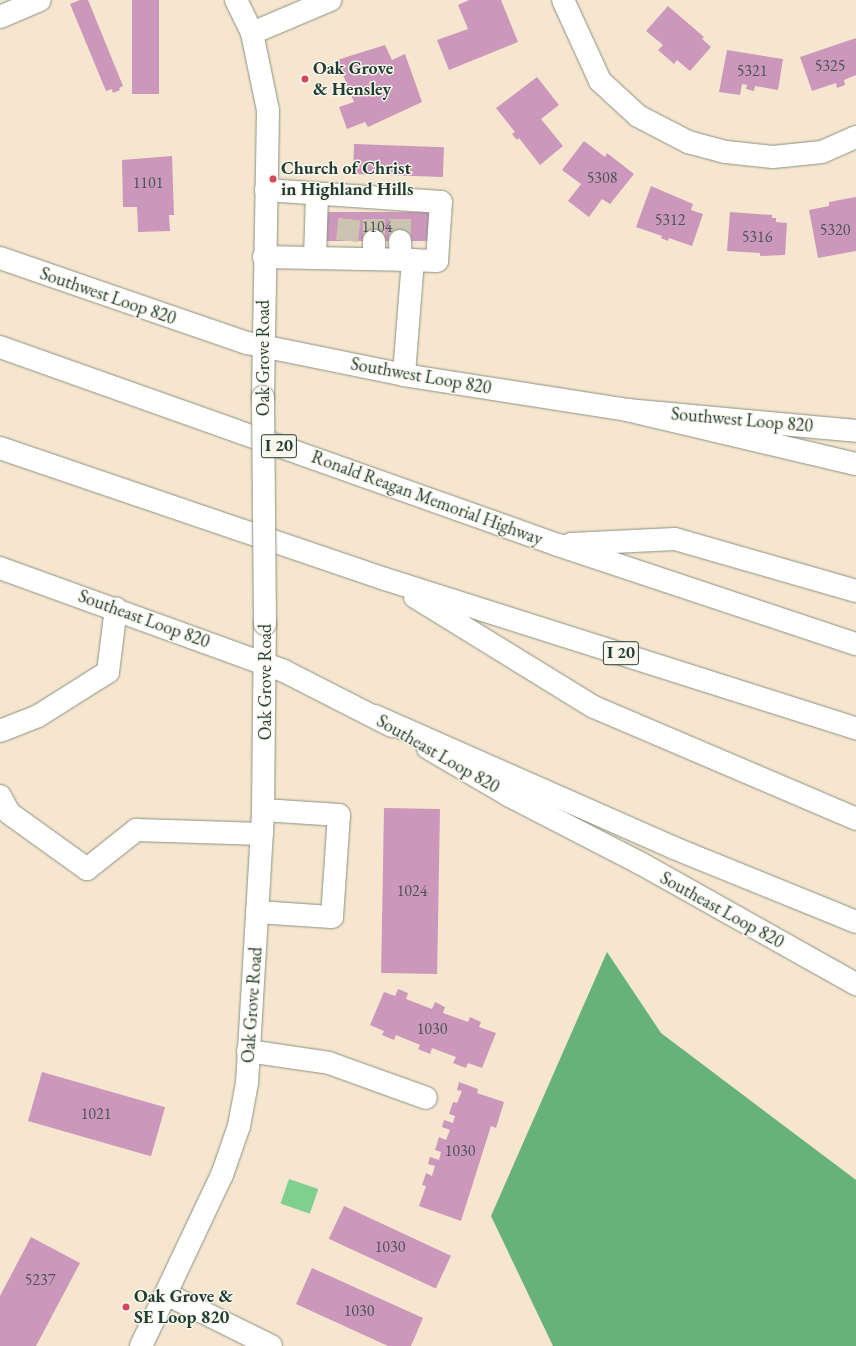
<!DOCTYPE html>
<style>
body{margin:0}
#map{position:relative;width:856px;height:1346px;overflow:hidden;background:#f6e6cf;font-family:"EB Garamond",serif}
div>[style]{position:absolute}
.green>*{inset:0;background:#7fcf8f;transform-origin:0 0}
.forest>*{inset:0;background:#67b27a}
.building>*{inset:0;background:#cb97ba;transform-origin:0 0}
.minor-tunnel>*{height:22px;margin-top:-11px;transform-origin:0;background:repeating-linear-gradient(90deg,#cbc4b0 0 22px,transparent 0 33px)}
.roads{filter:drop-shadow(0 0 1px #8a9282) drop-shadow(0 0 1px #8a9282)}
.minor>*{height:22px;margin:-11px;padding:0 11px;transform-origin:11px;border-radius:11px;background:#fff}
.major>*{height:22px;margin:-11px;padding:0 11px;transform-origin:11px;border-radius:11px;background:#fff}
.highway>*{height:22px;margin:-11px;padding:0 11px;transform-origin:11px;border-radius:11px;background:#fff}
.bridges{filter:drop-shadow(0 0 1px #8a9282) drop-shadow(0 0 1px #8a9282)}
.minor-bridge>*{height:22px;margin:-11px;padding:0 11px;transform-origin:11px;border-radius:11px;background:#fff}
.dots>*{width:11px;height:11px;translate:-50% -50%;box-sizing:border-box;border:2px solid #fbf7ec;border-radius:50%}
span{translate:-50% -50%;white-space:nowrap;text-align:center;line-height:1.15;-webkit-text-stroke:3px #fbf7ec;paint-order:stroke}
.number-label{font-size:16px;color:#4a5456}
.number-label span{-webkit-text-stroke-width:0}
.shield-label span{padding:1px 3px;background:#fbf7ec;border:1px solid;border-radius:3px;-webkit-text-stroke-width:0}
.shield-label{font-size:17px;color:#1f3d34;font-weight:700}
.poi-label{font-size:18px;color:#1f3d34;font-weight:700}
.left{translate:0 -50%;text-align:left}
.street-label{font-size:18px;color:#1f3d34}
</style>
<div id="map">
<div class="green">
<i style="left:289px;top:1179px;width:31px;height:26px;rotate:19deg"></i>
</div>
<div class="forest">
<i style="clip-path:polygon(607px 952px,661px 1033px,856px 1180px,856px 1346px,553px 1346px,491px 1216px)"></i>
</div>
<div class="building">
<i style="clip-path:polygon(80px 0,88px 0,123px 86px,119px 88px,120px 90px,113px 93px,112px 89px,106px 91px,70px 4px)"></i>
<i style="left:132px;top:0;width:27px;height:94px"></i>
<i style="clip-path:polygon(469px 0,501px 0,518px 42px,449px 70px,437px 40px,468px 29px,458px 5px)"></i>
<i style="clip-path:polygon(668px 6px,704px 37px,702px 39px,711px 47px,690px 71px,677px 60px,674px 64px,658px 50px,663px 45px,646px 31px)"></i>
<i style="clip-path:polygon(856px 38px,856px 75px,844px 80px,845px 85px,837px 88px,836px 83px,812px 91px,800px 57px)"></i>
<i style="clip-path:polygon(385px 45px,392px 60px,405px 54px,422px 102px,368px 127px,365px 122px,347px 129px,339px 107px,354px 102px,337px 60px)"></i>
<i style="clip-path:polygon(727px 50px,783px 59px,778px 90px,755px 86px,754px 91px,746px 89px,747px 85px,742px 84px,740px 95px,719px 92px)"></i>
<i style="clip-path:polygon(537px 77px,559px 105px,541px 119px,563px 146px,540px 165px,519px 138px,517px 140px,512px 134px,515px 132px,496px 108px)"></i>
<i style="clip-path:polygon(584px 141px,605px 157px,607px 153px,634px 174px,610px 204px,602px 199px,589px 217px,568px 201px,581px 184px,562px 170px)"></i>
<i style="left:354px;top:144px;width:90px;height:30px;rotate:2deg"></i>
<i style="clip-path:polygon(172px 156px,174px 215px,169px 215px,170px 231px,138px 232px,137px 207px,123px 207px,122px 160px)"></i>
<i style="clip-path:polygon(651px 186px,693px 204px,691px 210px,703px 214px,692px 246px,669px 238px,668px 241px,661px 238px,662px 236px,636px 227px)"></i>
<i style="clip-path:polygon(856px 197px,856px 251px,818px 258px,809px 210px,829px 206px,829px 202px)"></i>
<i style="left:431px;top:212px;width:29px;height:108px;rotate:90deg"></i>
<i style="clip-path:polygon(730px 212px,772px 215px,772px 218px,776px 218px,776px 222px,787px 223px,785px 255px,760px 256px,760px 253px,727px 251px)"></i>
<i style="left:384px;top:808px;width:56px;height:165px;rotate:1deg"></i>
<i style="clip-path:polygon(398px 989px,408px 993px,406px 999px,432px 1009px,435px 1002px,445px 1007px,443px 1013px,468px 1022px,470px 1017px,481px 1022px,479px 1027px,496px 1033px,482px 1068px,468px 1063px,466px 1068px,453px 1063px,456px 1057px,432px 1048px,430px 1054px,418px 1049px,420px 1045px,396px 1035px,394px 1040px,382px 1035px,384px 1031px,370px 1025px,384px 992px,395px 996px)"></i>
<i style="left:42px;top:1072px;width:128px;height:51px;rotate:16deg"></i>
<i style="clip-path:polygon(459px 1082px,478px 1089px,477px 1093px,504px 1102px,496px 1128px,491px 1126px,461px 1221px,419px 1206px,426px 1186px,422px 1185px,426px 1173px,432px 1176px,435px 1166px,428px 1164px,430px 1157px,439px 1160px,441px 1152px,435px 1150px,439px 1137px,446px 1140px,450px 1130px,442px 1127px,444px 1120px,453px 1123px,455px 1116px,449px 1114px,453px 1102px,457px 1103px,462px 1091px,457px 1090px)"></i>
<i style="left:344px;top:1206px;width:118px;height:36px;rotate:25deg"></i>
<i style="clip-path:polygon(31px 1237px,80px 1263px,36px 1346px,0 1346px,0 1296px)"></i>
<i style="clip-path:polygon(312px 1268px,423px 1318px,411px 1346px,388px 1346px,296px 1304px)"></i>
</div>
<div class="minor-tunnel">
<i style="left:347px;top:241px;width:29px;rotate:-84deg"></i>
<i style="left:374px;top:241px;width:28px;rotate:-90deg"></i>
<i style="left:400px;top:241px;width:29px;rotate:-90deg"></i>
</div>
<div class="roads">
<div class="minor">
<i style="left:236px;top:0;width:37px;rotate:64deg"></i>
<i style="left:252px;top:33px;width:79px;rotate:78.3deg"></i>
<i style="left:268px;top:110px;width:287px;rotate:91deg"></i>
<i style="left:563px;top:0;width:89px;rotate:65.4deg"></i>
<i style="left:600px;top:81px;width:52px;rotate:42.6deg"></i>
<i style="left:638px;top:116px;width:56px;rotate:27.5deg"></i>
<i style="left:688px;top:142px;width:39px;rotate:15deg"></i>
<i style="left:726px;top:152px;width:47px;rotate:6.1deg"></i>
<i style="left:773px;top:157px;width:49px;rotate:-5.8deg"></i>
<i style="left:822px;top:152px;width:37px;rotate:-24deg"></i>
<i style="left:0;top:17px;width:43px;rotate:-23deg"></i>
<i style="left:252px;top:33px;width:85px;rotate:-22.9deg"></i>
<i style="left:266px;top:190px;width:175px;rotate:3.9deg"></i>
<i style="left:441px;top:202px;width:59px;rotate:93.9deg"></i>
<i style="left:437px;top:261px;width:24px;rotate:-178deg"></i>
<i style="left:400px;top:241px;width:19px;rotate:87deg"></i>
<i style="left:264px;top:257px;width:149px;rotate:1.2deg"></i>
<i style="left:413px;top:260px;width:115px;rotate:94.5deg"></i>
<i style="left:315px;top:258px;width:64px;rotate:-88.2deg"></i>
<i style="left:374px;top:259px;width:18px;rotate:-90deg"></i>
<i style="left:0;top:731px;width:41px;rotate:-21.5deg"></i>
<i style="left:38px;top:716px;width:83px;rotate:-32.2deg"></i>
<i style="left:108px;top:672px;width:64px;rotate:-82.9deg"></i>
<i style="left:0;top:796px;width:19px;rotate:62deg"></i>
<i style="left:9px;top:813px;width:96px;rotate:35.7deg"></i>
<i style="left:87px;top:869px;width:63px;rotate:-38.5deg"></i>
<i style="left:136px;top:830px;width:126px;rotate:1.8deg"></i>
<i style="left:257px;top:912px;width:75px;rotate:3.8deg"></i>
<i style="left:332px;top:917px;width:102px;rotate:-86.1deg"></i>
<i style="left:339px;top:815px;width:76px;rotate:-176.2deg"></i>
<i style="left:248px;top:1051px;width:82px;rotate:8.4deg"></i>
<i style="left:329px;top:1063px;width:103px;rotate:19.8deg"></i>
<i style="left:166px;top:1294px;width:117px;rotate:26.3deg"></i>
<i style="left:141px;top:1346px;width:189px;rotate:-64.7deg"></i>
<i style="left:222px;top:1175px;width:52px;rotate:-70.9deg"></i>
<i style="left:239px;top:1126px;width:44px;rotate:-79.5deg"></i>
<i style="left:247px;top:1083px;width:273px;rotate:-86.6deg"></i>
<i style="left:263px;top:810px;width:186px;rotate:-89.4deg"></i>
</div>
<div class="major">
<i style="left:0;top:258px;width:261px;rotate:19deg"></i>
<i style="left:247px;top:343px;width:160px;rotate:11.5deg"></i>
<i style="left:404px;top:375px;width:226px;rotate:8.9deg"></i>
<i style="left:627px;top:410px;width:230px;rotate:5.2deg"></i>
<i style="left:0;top:568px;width:302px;rotate:19.9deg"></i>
<i style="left:284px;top:671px;width:121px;rotate:27deg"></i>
<i style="left:428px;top:748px;width:95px;rotate:30.3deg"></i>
<i style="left:510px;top:796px;width:146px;rotate:27.3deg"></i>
<i style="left:640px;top:863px;width:248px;rotate:29.3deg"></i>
</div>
<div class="highway">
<i style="left:0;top:347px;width:592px;rotate:19.54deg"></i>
<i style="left:558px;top:545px;width:314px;rotate:18.4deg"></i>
<i style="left:627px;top:410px;width:235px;rotate:13.3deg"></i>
<i style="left:0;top:448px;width:407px;rotate:18.8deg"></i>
<i style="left:385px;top:579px;width:494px;rotate:17.6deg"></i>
<i style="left:571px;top:544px;width:104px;rotate:-2.8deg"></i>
<i style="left:675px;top:539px;width:188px;rotate:16deg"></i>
<i style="left:415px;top:597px;width:210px;rotate:31.6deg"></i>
<i style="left:594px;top:707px;width:285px;rotate:23.1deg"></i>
<i style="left:375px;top:716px;width:327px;rotate:23.8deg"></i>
<i style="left:674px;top:848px;width:196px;rotate:22.1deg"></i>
</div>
</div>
<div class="bridges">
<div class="minor-bridge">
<i style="left:263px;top:397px;width:227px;rotate:89.5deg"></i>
</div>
</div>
<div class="dots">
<i style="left:305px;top:79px;background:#d1495b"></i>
<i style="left:273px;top:179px;background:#d1495b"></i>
<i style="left:126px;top:1307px;background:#d1495b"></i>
</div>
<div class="number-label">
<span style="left:830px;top:66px">5325</span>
<span style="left:752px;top:71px">5321</span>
<span style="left:602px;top:178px">5308</span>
<span style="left:148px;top:183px">1101</span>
<span style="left:670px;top:220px">5312</span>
<span style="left:377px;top:227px">1104</span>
<span style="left:835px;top:230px">5320</span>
<span style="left:757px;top:237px">5316</span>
<span style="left:412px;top:891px">1024</span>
<span style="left:432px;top:1029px">1030</span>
<span style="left:96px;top:1114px">1021</span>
<span style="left:460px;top:1151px">1030</span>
<span style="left:390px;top:1247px">1030</span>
<span style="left:40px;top:1280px">5237</span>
<span style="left:359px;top:1311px">1030</span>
</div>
<div class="shield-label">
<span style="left:279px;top:446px">I 20</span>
<span style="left:621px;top:653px">I 20</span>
</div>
<div class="poi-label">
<span class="left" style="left:313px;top:79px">Oak Grove<br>&amp; Hensley</span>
<span class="left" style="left:281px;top:179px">Church of Christ<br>in Highland Hills</span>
<span class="left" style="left:134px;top:1307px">Oak Grove &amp;<br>SE Loop 820</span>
</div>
<div class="street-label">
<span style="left:108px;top:296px;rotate:19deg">Southwest Loop 820</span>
<span style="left:263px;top:358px;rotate:-90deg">Oak Grove Road</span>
<span style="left:421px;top:376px;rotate:10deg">Southwest Loop 820</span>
<span style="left:742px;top:420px;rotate:5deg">Southwest Loop 820</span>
<span style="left:427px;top:498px;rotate:20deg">Ronald Reagan Memorial Highway</span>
<span style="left:144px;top:619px;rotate:20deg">Southeast Loop 820</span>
<span style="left:265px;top:682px;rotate:-90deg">Oak Grove Road</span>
<span style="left:438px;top:754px;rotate:30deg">Southeast Loop 820</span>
<span style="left:722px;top:910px;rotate:29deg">Southeast Loop 820</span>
<span style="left:252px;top:1005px;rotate:-86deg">Oak Grove Road</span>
</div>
</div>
